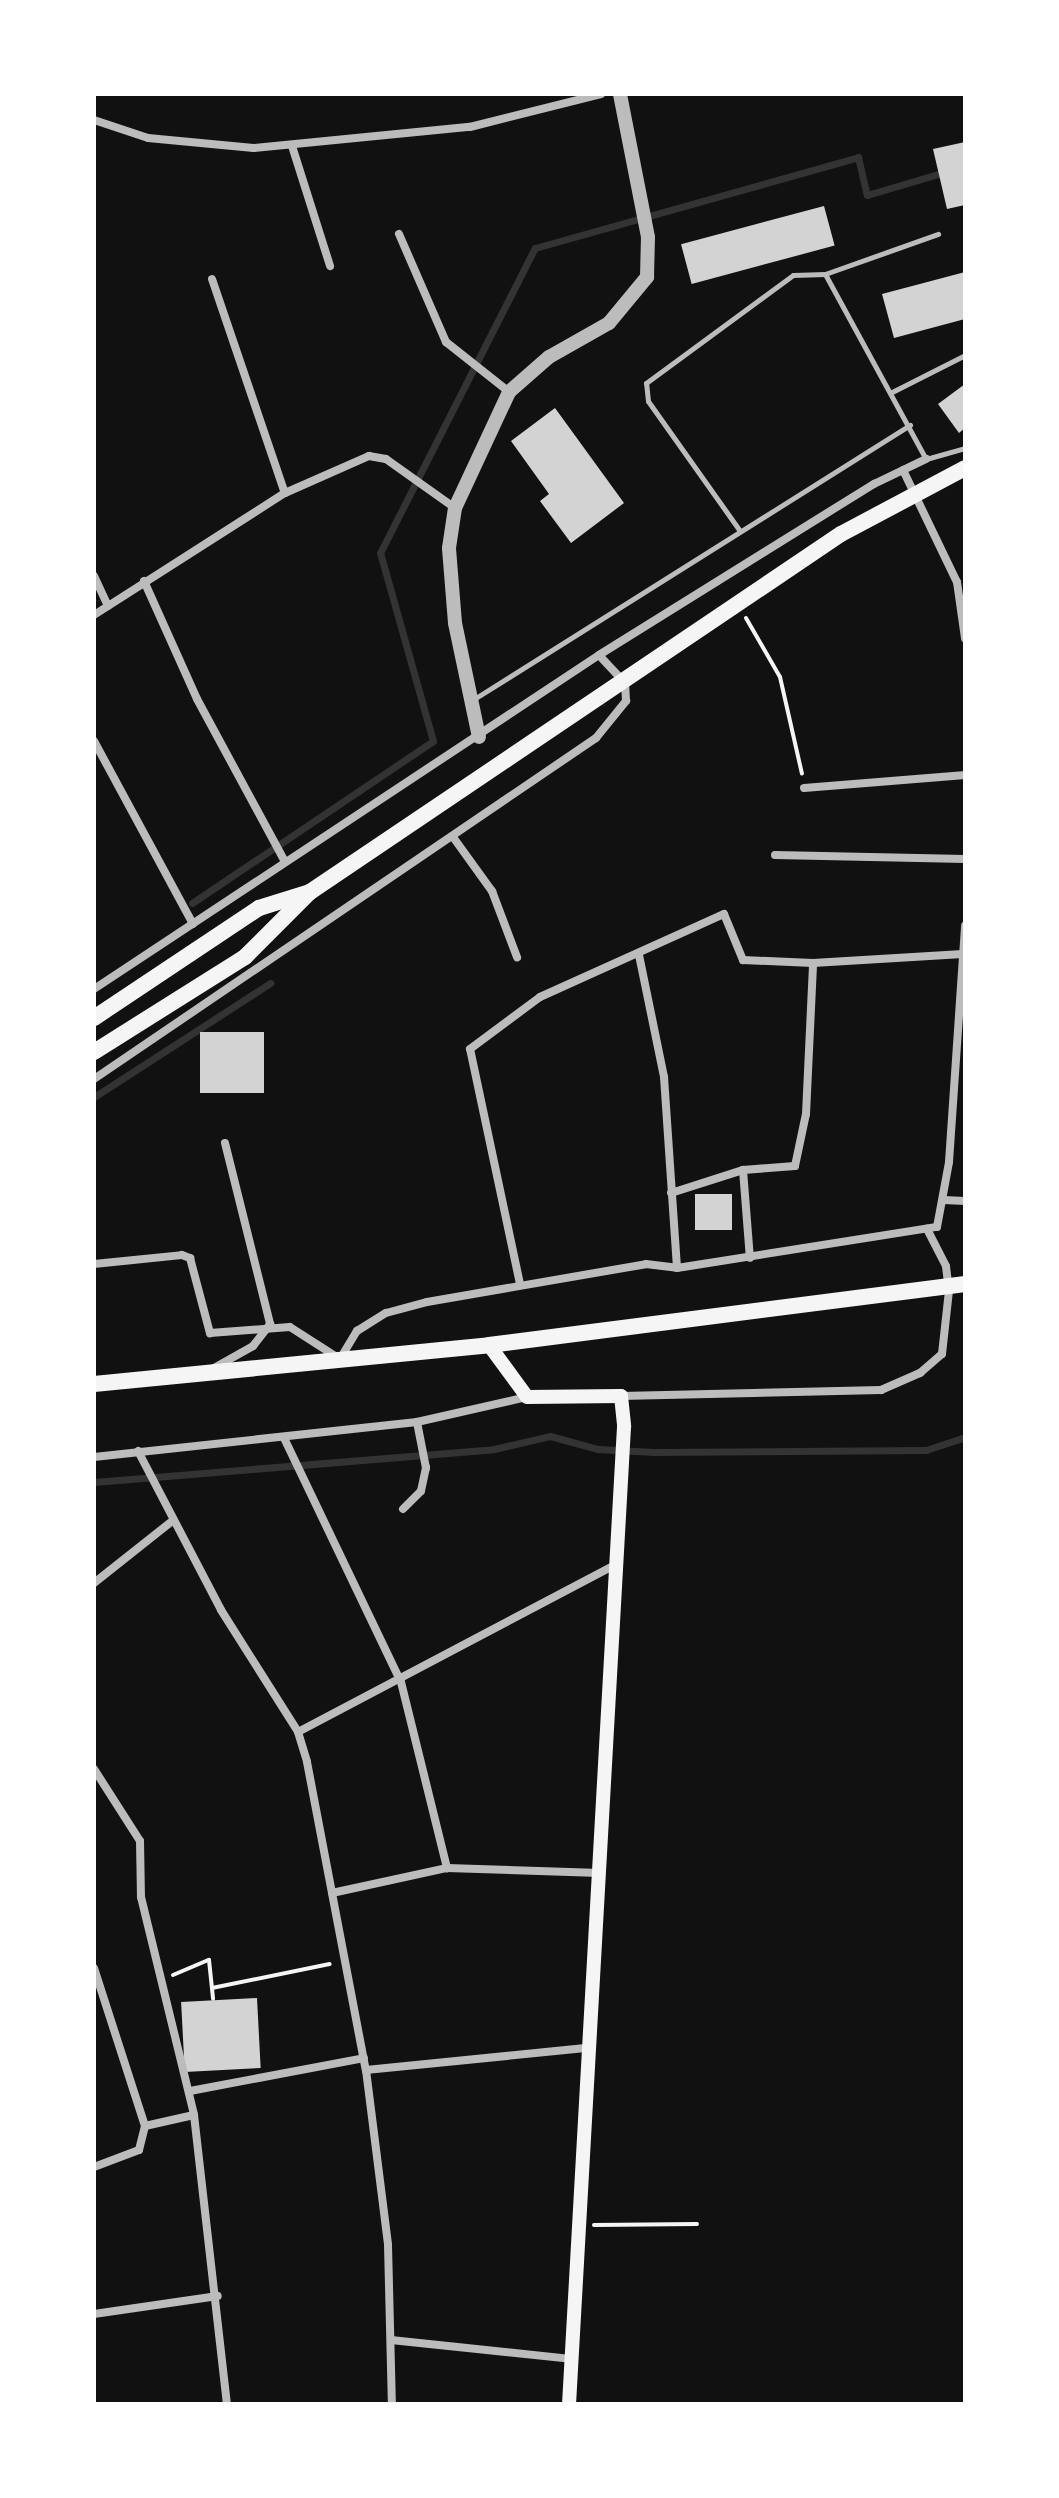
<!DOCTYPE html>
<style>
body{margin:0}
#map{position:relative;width:1059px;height:2498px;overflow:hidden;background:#111;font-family:Quicksand,sans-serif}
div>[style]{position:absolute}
.stream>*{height:7px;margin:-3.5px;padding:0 3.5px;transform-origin:3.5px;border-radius:3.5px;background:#333}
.building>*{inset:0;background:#d3d3d3;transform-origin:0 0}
.path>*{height:4px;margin:-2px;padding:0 2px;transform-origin:2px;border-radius:2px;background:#f5f5f5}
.service>*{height:5px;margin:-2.5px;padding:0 2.5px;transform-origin:2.5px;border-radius:2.5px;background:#bcbcbc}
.minor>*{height:8px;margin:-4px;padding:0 4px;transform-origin:4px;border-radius:4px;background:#bcbcbc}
.tertiary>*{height:14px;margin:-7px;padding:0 7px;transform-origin:7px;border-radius:7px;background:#bcbcbc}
.secondary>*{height:14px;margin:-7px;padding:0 7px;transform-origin:7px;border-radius:7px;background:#f5f5f5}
.primary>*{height:16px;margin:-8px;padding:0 8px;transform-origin:8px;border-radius:8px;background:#f5f5f5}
span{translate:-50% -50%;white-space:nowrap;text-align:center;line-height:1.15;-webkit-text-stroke:6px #fff;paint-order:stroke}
.frame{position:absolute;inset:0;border:96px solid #fff;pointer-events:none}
</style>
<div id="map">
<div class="stream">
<i style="left:192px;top:903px;width:290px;rotate:-33.9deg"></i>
<i style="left:433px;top:741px;width:195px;rotate:-105.7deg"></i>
<i style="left:380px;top:553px;width:342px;rotate:-63.1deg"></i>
<i style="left:535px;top:248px;width:336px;rotate:-15.7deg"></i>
<i style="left:858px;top:157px;width:39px;rotate:77deg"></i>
<i style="left:867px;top:195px;width:102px;rotate:-16.5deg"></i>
<i style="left:94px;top:1097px;width:210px;rotate:-32.9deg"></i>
<i style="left:94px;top:1482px;width:401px;rotate:-4.7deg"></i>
<i style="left:494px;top:1449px;width:57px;rotate:-13.1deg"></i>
<i style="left:550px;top:1436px;width:50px;rotate:15.2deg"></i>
<i style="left:598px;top:1449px;width:56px;rotate:3.1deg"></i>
<i style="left:654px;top:1452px;width:272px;rotate:-0.4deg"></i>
<i style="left:926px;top:1450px;width:41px;rotate:-18.4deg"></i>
</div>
<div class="building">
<i style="clip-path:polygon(965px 142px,965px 205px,947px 209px,933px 149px)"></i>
<i style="left:824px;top:206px;width:41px;height:148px;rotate:75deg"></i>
<i style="clip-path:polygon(965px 272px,965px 319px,894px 338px,882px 294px)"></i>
<i style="clip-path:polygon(965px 384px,965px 428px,959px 433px,938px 404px)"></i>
<i style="clip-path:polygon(555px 408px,624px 503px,571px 543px,540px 501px,549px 494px,511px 441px)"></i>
<i style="left:200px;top:1032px;width:64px;height:61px"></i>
<i style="left:695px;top:1194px;width:37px;height:36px"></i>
<i style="left:257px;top:1998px;width:70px;height:76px;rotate:87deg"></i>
</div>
<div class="path">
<i style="left:746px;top:618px;width:68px;rotate:60deg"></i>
<i style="left:780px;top:677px;width:99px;rotate:77.2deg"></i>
<i style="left:173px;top:1975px;width:39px;rotate:-23deg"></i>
<i style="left:209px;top:1960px;width:39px;rotate:84deg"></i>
<i style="left:212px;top:1988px;width:120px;rotate:-11.5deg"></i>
<i style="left:594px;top:2225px;width:103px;rotate:-0.6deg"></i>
</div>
<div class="service">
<i style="left:825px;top:274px;width:211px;rotate:61.4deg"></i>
<i style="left:926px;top:459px;width:41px;rotate:-15.8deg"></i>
<i style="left:892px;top:392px;width:82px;rotate:-26.9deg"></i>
<i style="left:740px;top:531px;width:159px;rotate:-125.3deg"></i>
<i style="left:648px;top:401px;width:18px;rotate:-96deg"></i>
<i style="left:646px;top:383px;width:182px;rotate:-36.3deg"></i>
<i style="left:793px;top:275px;width:32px;rotate:-2deg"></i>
<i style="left:825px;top:274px;width:120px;rotate:-19.5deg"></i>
<i style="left:474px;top:699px;width:515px;rotate:-32.15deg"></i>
</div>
<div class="minor">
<i style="left:94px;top:120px;width:57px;rotate:18.4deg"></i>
<i style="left:148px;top:138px;width:106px;rotate:5.4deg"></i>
<i style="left:254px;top:148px;width:217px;rotate:-5.6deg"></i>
<i style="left:470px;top:127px;width:135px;rotate:-14.1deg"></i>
<i style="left:292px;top:146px;width:126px;rotate:72.4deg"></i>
<i style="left:399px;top:234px;width:118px;rotate:66.5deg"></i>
<i style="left:446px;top:342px;width:80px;rotate:38.4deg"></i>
<i style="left:212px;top:279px;width:226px;rotate:71.2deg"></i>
<i style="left:903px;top:470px;width:124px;rotate:64.3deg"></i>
<i style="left:957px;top:582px;width:57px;rotate:81.9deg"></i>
<i style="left:94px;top:576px;width:33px;rotate:65deg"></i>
<i style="left:144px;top:581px;width:129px;rotate:65.8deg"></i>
<i style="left:197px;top:699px;width:183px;rotate:61.6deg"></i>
<i style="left:94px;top:615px;width:227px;rotate:-32.6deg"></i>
<i style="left:285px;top:493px;width:92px;rotate:-23.8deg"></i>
<i style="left:369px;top:456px;width:17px;rotate:10deg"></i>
<i style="left:386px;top:459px;width:85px;rotate:35.4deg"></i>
<i style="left:94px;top:741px;width:208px;rotate:61.6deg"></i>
<i style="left:804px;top:788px;width:162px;rotate:-4.6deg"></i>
<i style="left:453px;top:837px;width:67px;rotate:54.2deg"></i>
<i style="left:492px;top:891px;width:71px;rotate:69.3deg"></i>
<i style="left:775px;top:855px;width:190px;rotate:1.2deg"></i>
<i style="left:639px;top:955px;width:125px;rotate:78.4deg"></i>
<i style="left:664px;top:1077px;width:191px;rotate:86.1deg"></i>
<i style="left:94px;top:989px;width:605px;rotate:-33.48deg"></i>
<i style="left:599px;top:655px;width:324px;rotate:-31.9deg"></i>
<i style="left:874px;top:484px;width:58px;rotate:-25.7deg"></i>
<i style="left:94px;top:1079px;width:607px;rotate:-34.19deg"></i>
<i style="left:596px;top:738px;width:48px;rotate:-51deg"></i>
<i style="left:626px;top:701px;width:18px;rotate:-93deg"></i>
<i style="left:625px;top:683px;width:38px;rotate:-133deg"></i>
<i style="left:225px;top:1143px;width:187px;rotate:76deg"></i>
<i style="left:743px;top:1170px;width:88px;rotate:85.5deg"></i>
<i style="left:671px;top:1193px;width:76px;rotate:-17.7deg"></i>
<i style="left:743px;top:1170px;width:52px;rotate:-4.4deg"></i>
<i style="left:795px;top:1166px;width:53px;rotate:-78.1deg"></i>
<i style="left:806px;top:1114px;width:151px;rotate:-87.3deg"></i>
<i style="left:813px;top:963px;width:150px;rotate:-3.4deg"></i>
<i style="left:944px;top:1200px;width:21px;rotate:3deg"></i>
<i style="left:94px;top:1264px;width:88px;rotate:-5.8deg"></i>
<i style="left:182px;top:1255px;width:9px;rotate:21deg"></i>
<i style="left:190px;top:1258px;width:78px;rotate:75.1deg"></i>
<i style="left:210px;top:1333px;width:80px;rotate:-4.3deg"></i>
<i style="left:290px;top:1327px;width:59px;rotate:32.6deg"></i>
<i style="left:340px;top:1359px;width:33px;rotate:-59deg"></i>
<i style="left:357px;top:1331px;width:34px;rotate:-32deg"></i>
<i style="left:386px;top:1313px;width:42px;rotate:-15deg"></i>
<i style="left:427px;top:1302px;width:222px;rotate:-9.8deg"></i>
<i style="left:646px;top:1264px;width:31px;rotate:7deg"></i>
<i style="left:677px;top:1268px;width:263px;rotate:-9deg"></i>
<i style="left:937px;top:1227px;width:66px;rotate:-79.5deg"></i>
<i style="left:949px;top:1162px;width:237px;rotate:-86.1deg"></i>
<i style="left:520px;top:1284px;width:240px;rotate:-102deg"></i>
<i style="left:470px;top:1049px;width:87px;rotate:-36.6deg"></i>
<i style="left:540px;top:997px;width:202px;rotate:-24.3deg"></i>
<i style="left:724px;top:914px;width:50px;rotate:67.6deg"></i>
<i style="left:743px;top:960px;width:70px;rotate:2.5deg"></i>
<i style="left:214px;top:1368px;width:45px;rotate:-29.4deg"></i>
<i style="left:253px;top:1346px;width:28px;rotate:-52deg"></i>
<i style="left:621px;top:1396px;width:260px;rotate:-1.3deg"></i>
<i style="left:881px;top:1390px;width:43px;rotate:-23.6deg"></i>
<i style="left:920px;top:1373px;width:29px;rotate:-41deg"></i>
<i style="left:942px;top:1354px;width:63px;rotate:-83.7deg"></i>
<i style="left:949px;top:1291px;width:25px;rotate:-97deg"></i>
<i style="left:946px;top:1266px;width:42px;rotate:-117.2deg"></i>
<i style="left:285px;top:1440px;width:268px;rotate:64.4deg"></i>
<i style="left:401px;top:1682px;width:192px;rotate:76.1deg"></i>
<i style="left:138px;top:1451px;width:179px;rotate:62.4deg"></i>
<i style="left:221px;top:1610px;width:144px;rotate:57.7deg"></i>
<i style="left:298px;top:1732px;width:31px;rotate:73deg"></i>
<i style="left:307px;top:1762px;width:314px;rotate:79.2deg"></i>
<i style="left:366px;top:2070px;width:176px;rotate:82.8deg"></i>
<i style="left:388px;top:2245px;width:159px;rotate:88.6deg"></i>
<i style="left:94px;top:1457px;width:325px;rotate:-6.2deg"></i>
<i style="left:417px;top:1422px;width:113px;rotate:-12.8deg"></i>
<i style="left:403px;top:1509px;width:25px;rotate:-45deg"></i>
<i style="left:421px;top:1491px;width:24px;rotate:-78deg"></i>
<i style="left:426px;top:1468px;width:47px;rotate:-101.1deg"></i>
<i style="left:94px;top:1583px;width:98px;rotate:-38.4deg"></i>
<i style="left:298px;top:1732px;width:362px;rotate:-27.8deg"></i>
<i style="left:94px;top:1769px;width:85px;rotate:57.4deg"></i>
<i style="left:140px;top:1841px;width:56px;rotate:89deg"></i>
<i style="left:141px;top:1897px;width:224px;rotate:76.3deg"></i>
<i style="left:194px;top:2115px;width:291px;rotate:83.5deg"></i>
<i style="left:332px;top:1893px;width:118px;rotate:-12.3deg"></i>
<i style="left:447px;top:1868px;width:153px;rotate:1.9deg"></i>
<i style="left:94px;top:1968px;width:166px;rotate:72.1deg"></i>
<i style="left:145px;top:2126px;width:50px;rotate:-12.7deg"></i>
<i style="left:366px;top:2070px;width:223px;rotate:-5.7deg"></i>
<i style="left:190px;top:2091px;width:177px;rotate:-10.7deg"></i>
<i style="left:94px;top:2167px;width:48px;rotate:-20.7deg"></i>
<i style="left:139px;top:2150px;width:25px;rotate:-76deg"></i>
<i style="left:94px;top:2314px;width:125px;rotate:-8.3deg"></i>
<i style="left:391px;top:2340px;width:183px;rotate:6deg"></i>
</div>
<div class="tertiary">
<i style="left:479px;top:737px;width:116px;rotate:-101.9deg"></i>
<i style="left:455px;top:623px;width:75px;rotate:-94.6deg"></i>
<i style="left:449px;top:548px;width:40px;rotate:-81.5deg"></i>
<i style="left:455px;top:508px;width:128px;rotate:-65deg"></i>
<i style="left:509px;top:392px;width:53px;rotate:-41.2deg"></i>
<i style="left:549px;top:357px;width:69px;rotate:-29.5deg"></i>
<i style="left:609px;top:323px;width:60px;rotate:-50.4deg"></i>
<i style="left:647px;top:277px;width:40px;rotate:-88.6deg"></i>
<i style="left:648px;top:237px;width:146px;rotate:-101.1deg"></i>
</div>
<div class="secondary">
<i style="left:489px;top:1345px;width:64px;rotate:53.8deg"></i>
<i style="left:527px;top:1397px;width:94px;rotate:-0.6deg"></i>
<i style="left:621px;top:1396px;width:31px;rotate:84deg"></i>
<i style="left:624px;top:1427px;width:979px;rotate:93.22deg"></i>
</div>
<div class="primary">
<i style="left:94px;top:1018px;width:198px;rotate:-33.7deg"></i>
<i style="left:259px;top:908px;width:53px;rotate:-17.4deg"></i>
<i style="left:310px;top:892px;width:640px;rotate:-33.99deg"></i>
<i style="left:841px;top:534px;width:140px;rotate:-28deg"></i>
<i style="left:94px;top:1052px;width:178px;rotate:-32.2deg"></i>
<i style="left:245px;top:957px;width:92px;rotate:-45deg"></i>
<i style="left:94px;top:1384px;width:397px;rotate:-5.6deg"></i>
<i style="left:489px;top:1345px;width:480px;rotate:-7.3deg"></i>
</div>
<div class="frame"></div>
</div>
